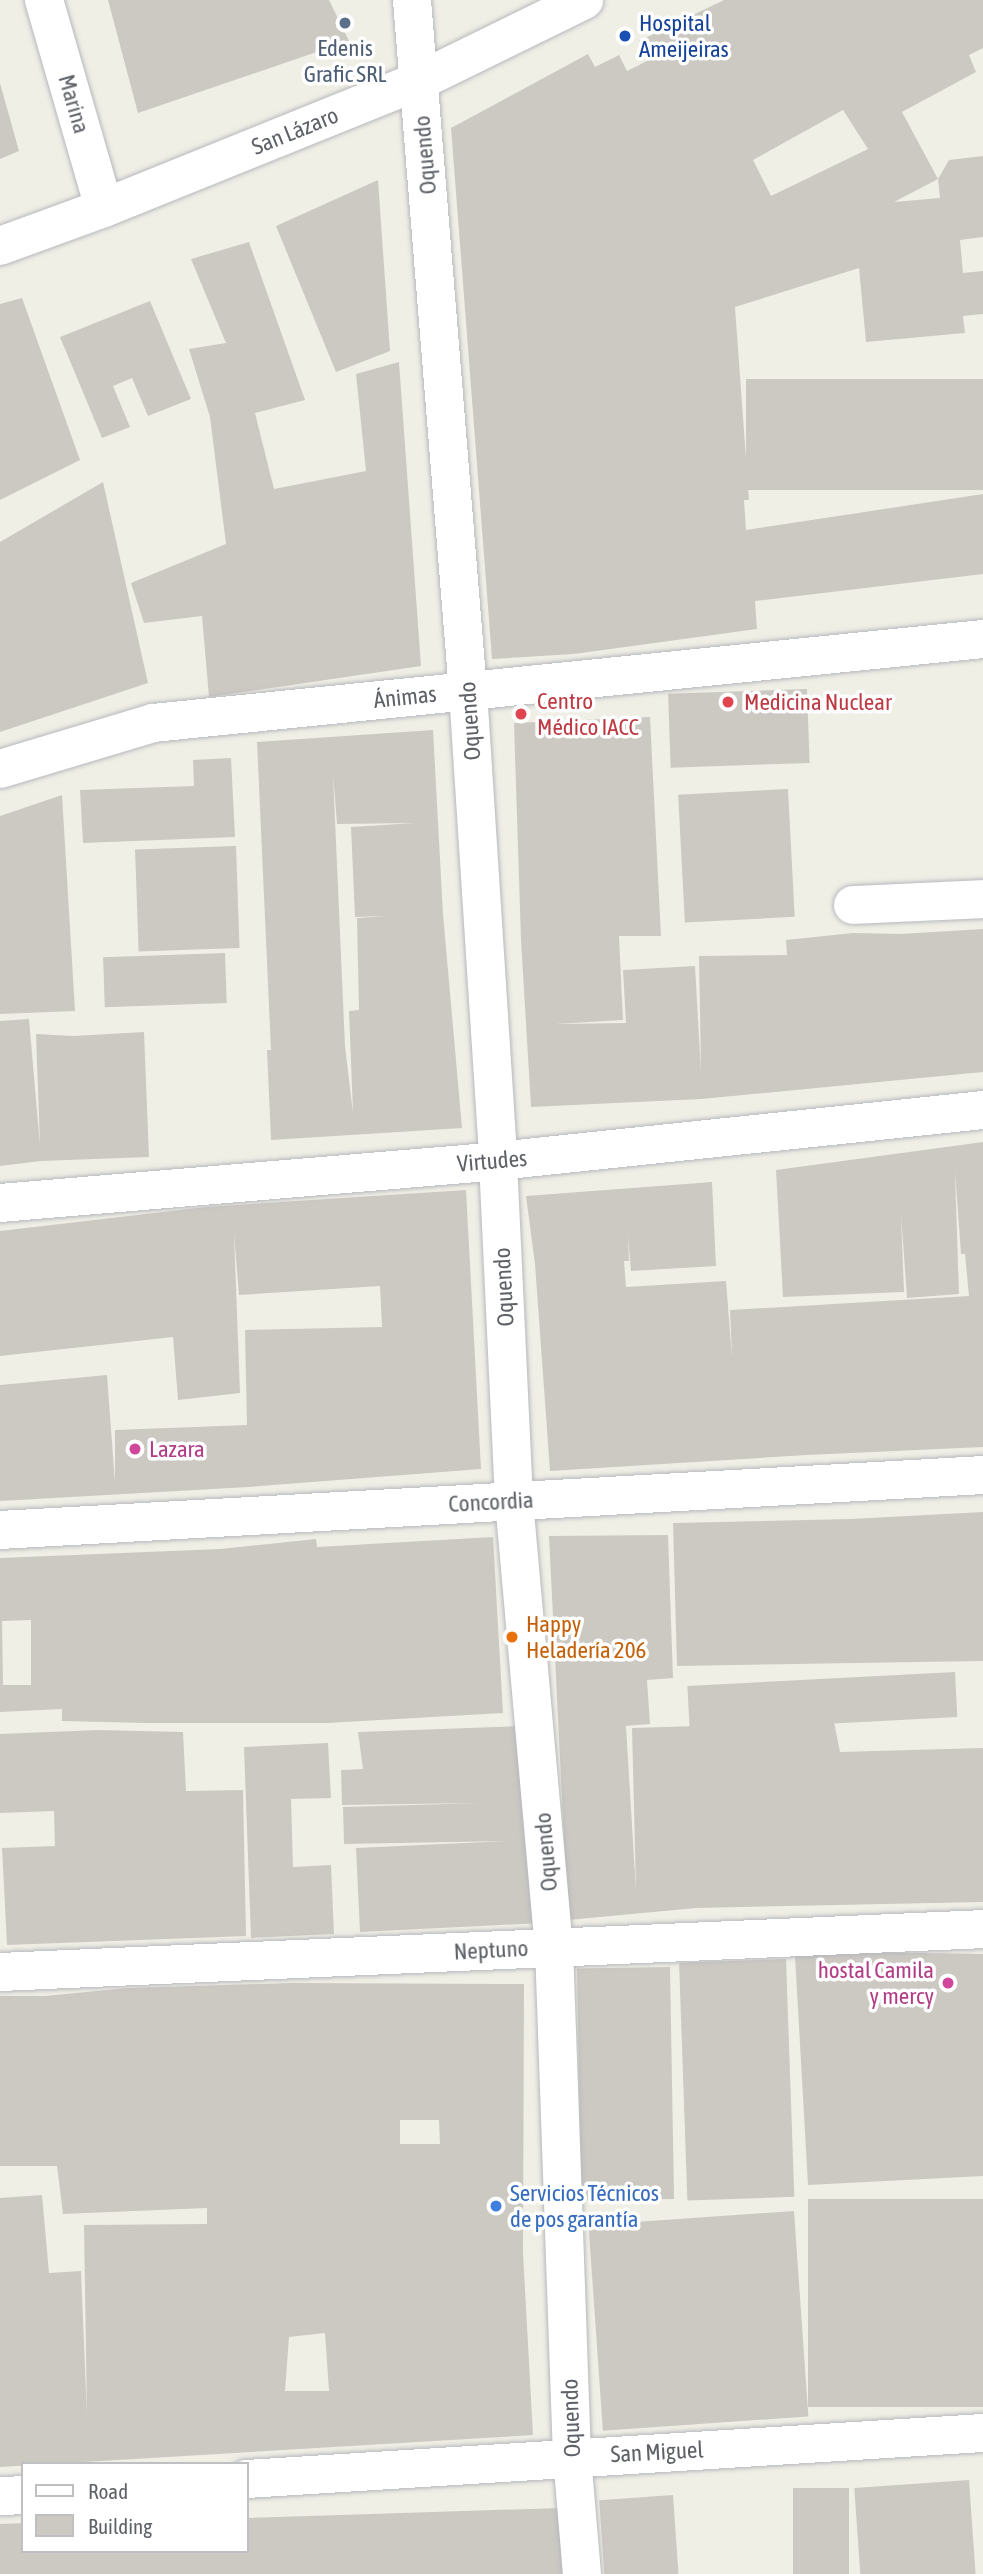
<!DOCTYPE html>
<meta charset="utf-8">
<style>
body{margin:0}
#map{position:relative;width:983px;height:2574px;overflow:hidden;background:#f0efe6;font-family:"Asap Condensed",sans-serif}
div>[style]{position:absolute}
.building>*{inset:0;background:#ccc9c3;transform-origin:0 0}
.roads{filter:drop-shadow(0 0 2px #b6b8bd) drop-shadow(0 0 2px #b6b8bd)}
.street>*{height:38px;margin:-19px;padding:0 19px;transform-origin:19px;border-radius:19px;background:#fff}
.secondary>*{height:38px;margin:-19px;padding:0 19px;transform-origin:19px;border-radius:19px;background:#fff}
.dots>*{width:19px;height:19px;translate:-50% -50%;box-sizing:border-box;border:4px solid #fff;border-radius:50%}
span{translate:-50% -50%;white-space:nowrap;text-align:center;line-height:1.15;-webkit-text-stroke:7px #fff;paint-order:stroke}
.transit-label{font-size:23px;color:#164399}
.left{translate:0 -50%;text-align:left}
.service-label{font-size:23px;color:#4e5e75}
.street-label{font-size:23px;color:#5e6167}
.health-label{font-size:23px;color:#be3a42}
.hotel-label{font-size:23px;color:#b23c85}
.right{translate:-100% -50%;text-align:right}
.food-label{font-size:23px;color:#c56008}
.shop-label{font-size:23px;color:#366cbe}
.legend{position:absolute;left:21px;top:2462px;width:228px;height:91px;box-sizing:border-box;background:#fff;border:2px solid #bfc0c2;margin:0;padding:9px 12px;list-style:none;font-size:21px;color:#5e6167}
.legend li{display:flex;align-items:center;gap:14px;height:35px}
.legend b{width:35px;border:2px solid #bfc0c2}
</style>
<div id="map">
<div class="building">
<i style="clip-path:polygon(108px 0,329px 0,349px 41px,138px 113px)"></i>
<i style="clip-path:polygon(evenodd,724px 0,983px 0,983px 48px,969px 55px,976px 72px,902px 112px,938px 179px,894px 202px,940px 198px,938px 179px,949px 160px,983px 156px,983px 237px,960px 240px,963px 273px,983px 271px,983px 314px,963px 316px,965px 333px,866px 342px,859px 268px,735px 307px,749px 500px,744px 500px,746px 530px,983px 494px,983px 574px,755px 601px,757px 629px,574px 654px,492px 659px,451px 128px,588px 54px,595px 67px,619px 55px,627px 71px,649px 60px,639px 41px,724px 0,843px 110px,868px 149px,771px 196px,753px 160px,843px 110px)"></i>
<i style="clip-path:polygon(0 83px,19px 151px,0 159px)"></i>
<i style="clip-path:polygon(378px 180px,390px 351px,336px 372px,276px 226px)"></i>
<i style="clip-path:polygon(249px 242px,305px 400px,255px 413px,274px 489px,366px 471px,356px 374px,399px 362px,421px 666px,209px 697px,202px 616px,144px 623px,131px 583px,226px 544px,210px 417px,189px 349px,226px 343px,191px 259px)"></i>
<i style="clip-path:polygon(22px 298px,80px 460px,0 500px,0 304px)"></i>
<i style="clip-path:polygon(150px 301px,191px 399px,148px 416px,132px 378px,113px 386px,130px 427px,102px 438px,60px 337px)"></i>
<i style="left:983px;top:379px;width:111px;height:237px;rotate:90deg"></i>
<i style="clip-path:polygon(103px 482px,148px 683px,0 732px,0 542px)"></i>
<i style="left:807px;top:689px;width:74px;height:139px;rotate:88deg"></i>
<i style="clip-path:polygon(650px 717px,661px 936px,619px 936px,623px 1020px,555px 1024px,626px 1023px,623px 970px,695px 966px,701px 1072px,699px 956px,787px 955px,786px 940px,853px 933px,901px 934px,983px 929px,983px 1072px,701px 1099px,531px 1107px,521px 940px,514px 723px)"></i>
<i style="clip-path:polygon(evenodd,433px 730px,443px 914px,462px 1128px,271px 1140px,267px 1050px,271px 1050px,257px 742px,433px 730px,333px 774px,337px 824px,415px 823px,351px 827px,355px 917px,388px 916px,357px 918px,359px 1010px,349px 1011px,353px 1113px,345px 1046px,333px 774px)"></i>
<i style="clip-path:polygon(231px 758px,235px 837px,83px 843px,80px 790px,194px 786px,193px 760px)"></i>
<i style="left:788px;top:789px;width:128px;height:110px;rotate:87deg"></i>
<i style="clip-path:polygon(62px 795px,75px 1011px,0 1014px,0 816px)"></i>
<i style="left:236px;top:846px;width:102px;height:101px;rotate:88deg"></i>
<i style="left:225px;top:953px;width:50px;height:122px;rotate:88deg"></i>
<i style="clip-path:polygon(29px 1019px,40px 1145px,36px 1034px,73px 1036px,144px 1032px,149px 1157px,41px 1161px,0 1166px,0 1021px)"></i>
<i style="clip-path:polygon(983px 1142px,983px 1447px,807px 1455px,550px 1471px,535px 1264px,526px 1196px,712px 1182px,716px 1266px,631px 1271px,628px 1236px,629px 1261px,624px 1261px,626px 1287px,726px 1281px,732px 1358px,730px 1310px,969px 1296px,965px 1254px,961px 1254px,955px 1171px,959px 1294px,907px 1298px,901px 1214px,904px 1292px,783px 1297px,776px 1170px)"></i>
<i style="clip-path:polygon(466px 1190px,481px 1469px,249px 1487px,0 1501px,0 1385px,107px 1375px,115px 1483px,115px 1430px,247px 1425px,245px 1330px,382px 1327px,380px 1286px,239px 1295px,234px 1233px,240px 1393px,178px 1400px,173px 1337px,0 1356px,0 1231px,206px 1207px)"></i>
<i style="clip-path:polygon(983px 1512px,983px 1661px,677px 1666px,673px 1523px,851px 1519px)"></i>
<i style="clip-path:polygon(668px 1535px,673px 1678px,647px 1680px,650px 1724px,626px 1726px,636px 1891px,632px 1728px,834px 1722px,840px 1752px,983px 1748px,983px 1902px,696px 1908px,568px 1920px,549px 1536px)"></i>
<i style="clip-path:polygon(evenodd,493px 1537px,503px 1713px,327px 1723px,146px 1723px,62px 1721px,62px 1709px,0 1712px,0 1558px,220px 1549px,316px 1539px,317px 1547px,493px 1537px,31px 1620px,31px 1685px,3px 1685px,2px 1621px,31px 1620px)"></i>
<i style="left:955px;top:1672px;width:45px;height:268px;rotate:87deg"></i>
<i style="clip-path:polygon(522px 1726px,521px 1802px,530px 1802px,541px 1923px,360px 1932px,356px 1848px,507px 1841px,344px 1844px,343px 1807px,482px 1803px,342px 1805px,341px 1770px,363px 1769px,358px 1732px)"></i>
<i style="clip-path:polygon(98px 1730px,183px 1732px,186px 1791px,243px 1790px,246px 1936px,7px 1945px,2px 1848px,55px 1846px,54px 1811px,0 1813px,0 1734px)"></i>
<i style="clip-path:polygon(328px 1743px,331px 1798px,291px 1799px,293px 1867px,331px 1865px,334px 1934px,251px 1938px,244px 1747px)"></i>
<i style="clip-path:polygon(864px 1952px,983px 1954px,983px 2176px,808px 2185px,795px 1956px)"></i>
<i style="left:786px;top:1959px;width:238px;height:107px;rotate:88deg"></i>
<i style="left:670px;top:1967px;width:232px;height:93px;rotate:89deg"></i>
<i style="clip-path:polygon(evenodd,293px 1983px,524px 1984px,523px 2253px,533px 2435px,0 2467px,0 2198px,42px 2195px,49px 2273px,81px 2271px,87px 2415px,84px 2225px,207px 2224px,207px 2208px,63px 2214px,57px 2166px,0 2166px,0 1996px,45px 1996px,128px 1988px,293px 1983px,400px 2120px,439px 2120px,440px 2144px,400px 2144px,400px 2120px,293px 1983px,325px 2333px,329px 2391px,285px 2391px,289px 2337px,325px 2333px)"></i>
<i style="left:983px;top:2199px;width:208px;height:175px;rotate:90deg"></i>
<i style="left:794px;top:2211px;width:206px;height:206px;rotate:86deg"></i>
<i style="left:969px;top:2480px;width:94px;height:115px;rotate:86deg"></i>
<i style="left:793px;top:2488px;width:56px;height:86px"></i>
<i style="left:673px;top:2495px;width:79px;height:74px;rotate:86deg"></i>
<i style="clip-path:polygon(559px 2508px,562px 2574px,0 2574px,0 2524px,23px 2523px,23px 2551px,247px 2551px,247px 2518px)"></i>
</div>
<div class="roads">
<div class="street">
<i style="left:412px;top:0;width:693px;rotate:85.37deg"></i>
<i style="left:468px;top:691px;width:471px;rotate:86.3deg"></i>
<i style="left:498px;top:1161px;width:340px;rotate:87.3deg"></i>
<i style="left:514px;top:1501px;width:448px;rotate:84.9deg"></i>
<i style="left:554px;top:1947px;width:510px;rotate:87.98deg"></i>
<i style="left:572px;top:2457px;width:117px;rotate:85.1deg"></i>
<i style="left:0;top:769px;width:160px;rotate:-16.7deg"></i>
<i style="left:153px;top:723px;width:834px;rotate:-5.78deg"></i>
<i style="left:853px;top:905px;width:130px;rotate:-2.6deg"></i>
<i style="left:0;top:1203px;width:500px;rotate:-4.8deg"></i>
<i style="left:498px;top:1161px;width:488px;rotate:-6deg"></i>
<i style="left:0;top:1530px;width:985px;rotate:-3.2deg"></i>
<i style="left:247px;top:2479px;width:737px;rotate:-3.58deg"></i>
<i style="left:0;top:2496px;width:23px;rotate:-2deg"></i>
</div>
<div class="secondary">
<i style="left:44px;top:0;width:216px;rotate:73.9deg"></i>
<i style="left:0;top:246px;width:111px;rotate:-20.1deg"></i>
<i style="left:104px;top:208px;width:340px;rotate:-22deg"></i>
<i style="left:419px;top:81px;width:184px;rotate:-26.1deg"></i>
<i style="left:0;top:1972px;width:984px;rotate:-2.5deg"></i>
</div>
</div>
<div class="dots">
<i style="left:345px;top:23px;background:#5c6f8a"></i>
<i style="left:625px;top:36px;background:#1a4fb4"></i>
<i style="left:728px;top:702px;background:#e0444e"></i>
<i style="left:521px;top:714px;background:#e0444e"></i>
<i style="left:135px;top:1449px;background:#d1479c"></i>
<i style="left:512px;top:1637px;background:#e8710a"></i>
<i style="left:948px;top:1983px;background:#d1479c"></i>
<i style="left:496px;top:2206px;background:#3f7fe0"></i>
</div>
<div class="transit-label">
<span class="left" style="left:639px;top:36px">Hospital<br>Ameijeiras</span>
</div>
<div class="service-label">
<span style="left:345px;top:61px">Edenis<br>Grafic SRL</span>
</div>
<div class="street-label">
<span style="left:74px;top:104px;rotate:74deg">Marina</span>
<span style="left:295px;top:131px;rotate:-22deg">San Lázaro</span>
<span style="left:425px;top:155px;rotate:-95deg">Oquendo</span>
<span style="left:405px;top:697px;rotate:-6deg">Ánimas</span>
<span style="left:470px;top:721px;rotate:-94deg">Oquendo</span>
<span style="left:492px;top:1161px;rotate:-5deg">Virtudes</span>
<span style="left:504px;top:1287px;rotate:-93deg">Oquendo</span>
<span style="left:491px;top:1502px;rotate:-3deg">Concordia</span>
<span style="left:546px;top:1852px;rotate:-95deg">Oquendo</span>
<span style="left:491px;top:1950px;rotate:-3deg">Neptuno</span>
<span style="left:571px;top:2418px;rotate:-92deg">Oquendo</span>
<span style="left:657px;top:2452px;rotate:-3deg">San Miguel</span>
</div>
<div class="health-label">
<span class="left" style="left:537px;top:714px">Centro<br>Médico IACC</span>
<span class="left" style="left:744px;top:702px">Medicina Nuclear</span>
</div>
<div class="hotel-label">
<span class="left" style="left:149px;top:1449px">Lazara</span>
<span class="right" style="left:934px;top:1983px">hostal Camila<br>y mercy</span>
</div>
<div class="food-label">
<span class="left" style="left:526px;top:1637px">Happy<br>Heladería 206</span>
</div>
<div class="shop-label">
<span class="left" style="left:510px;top:2206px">Servicios Técnicos<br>de pos garantía</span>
</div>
<ul class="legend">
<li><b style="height:9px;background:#fff"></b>Road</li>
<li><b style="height:19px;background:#ccc9c3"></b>Building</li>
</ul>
</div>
